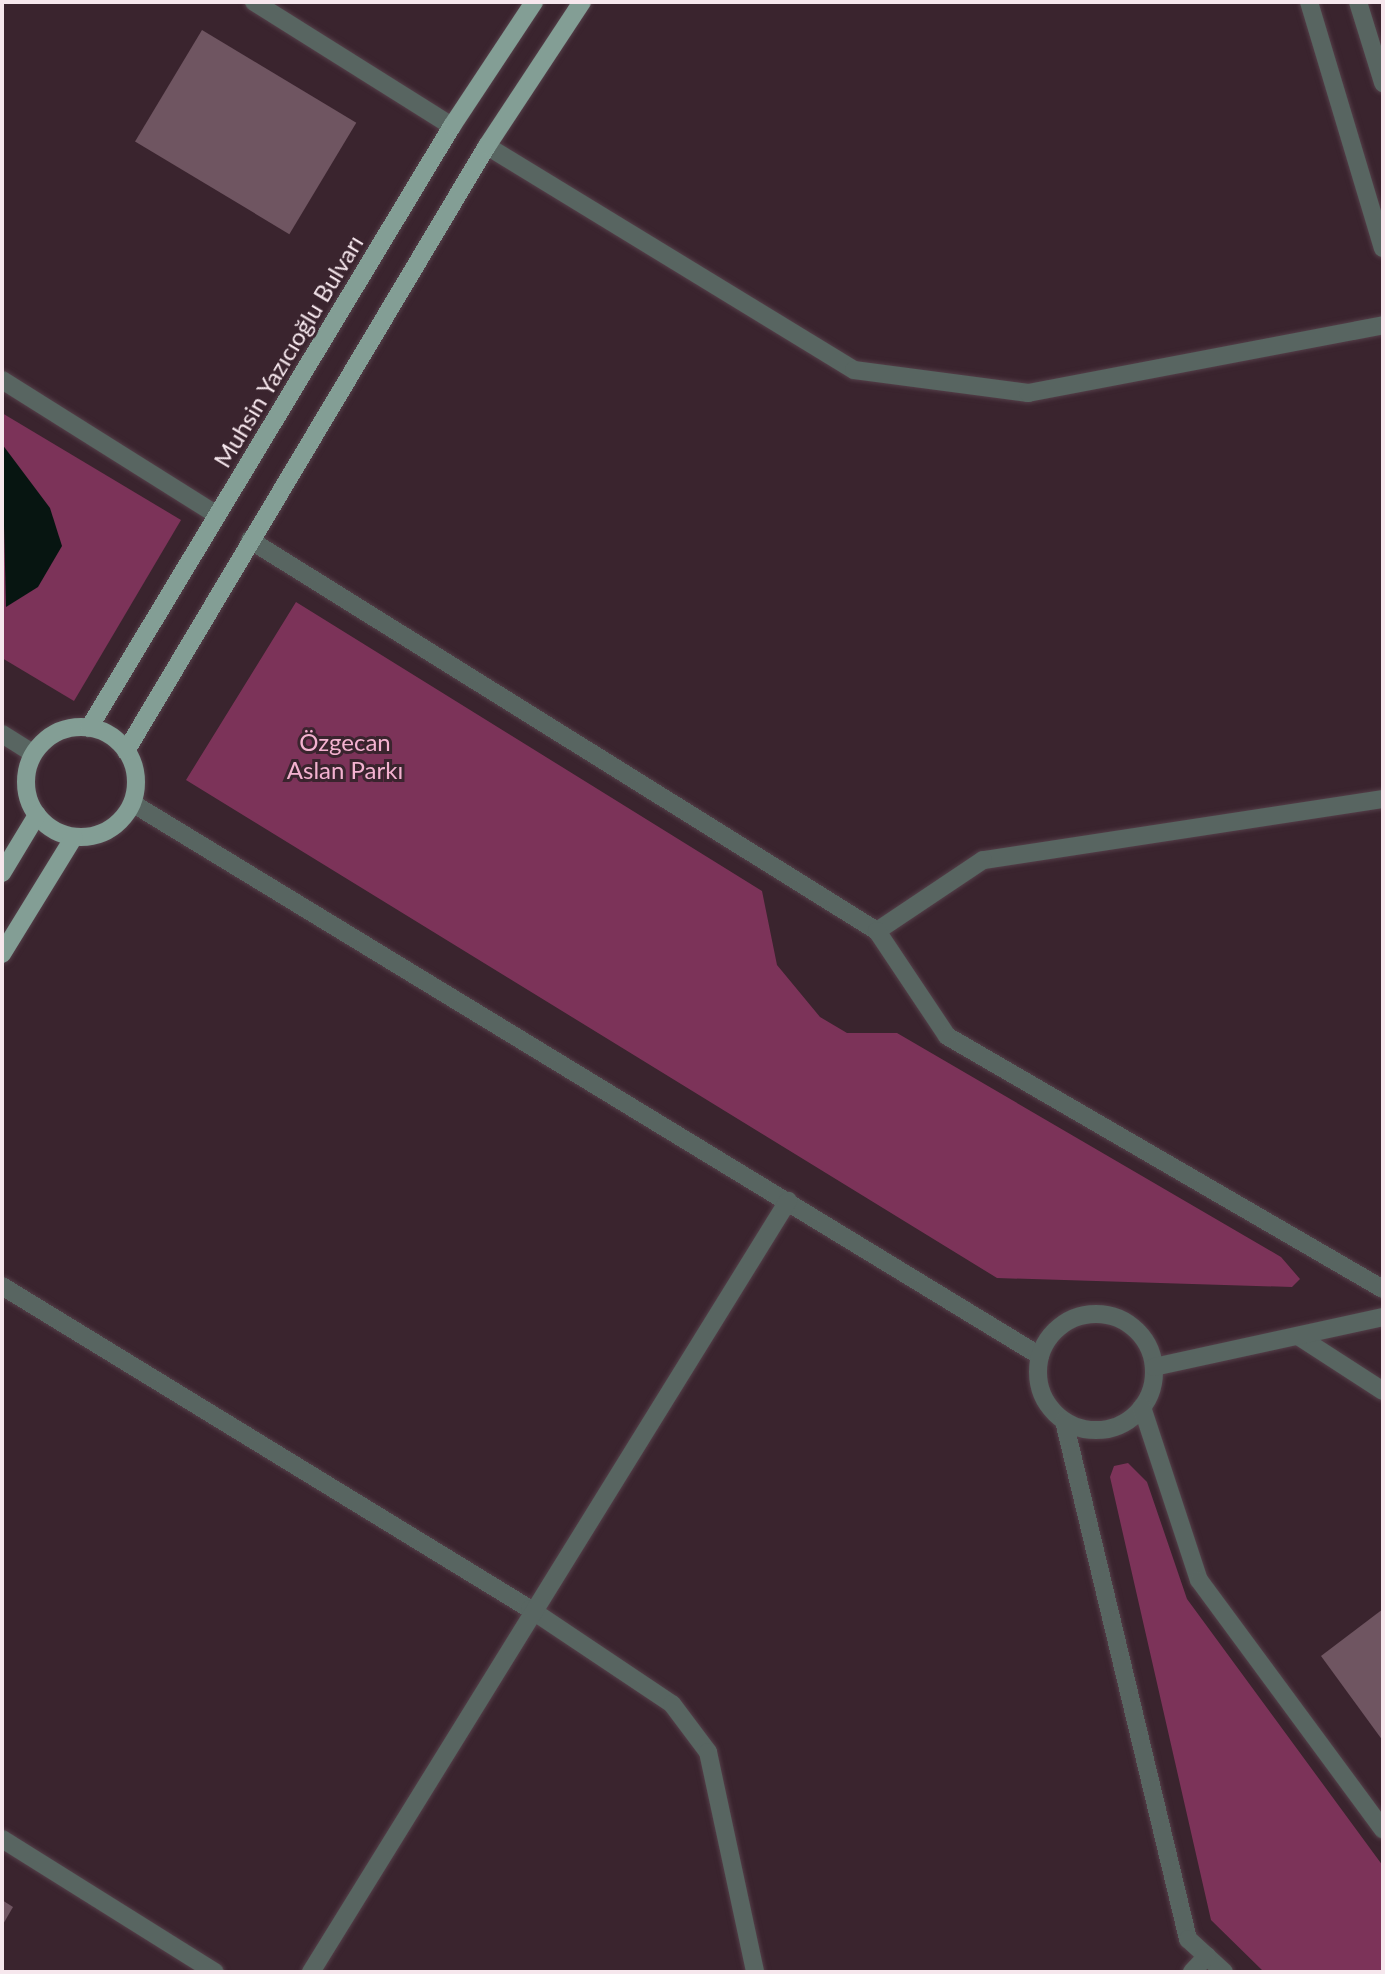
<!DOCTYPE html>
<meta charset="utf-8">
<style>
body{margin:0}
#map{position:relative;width:1385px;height:1974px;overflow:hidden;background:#3a242e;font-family:Lato,sans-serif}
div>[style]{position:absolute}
.green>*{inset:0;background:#7c3359}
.water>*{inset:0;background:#071511}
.building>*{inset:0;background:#6f5561;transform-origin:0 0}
.roads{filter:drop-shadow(0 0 2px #543f49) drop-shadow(0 0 2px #543f49)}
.minor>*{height:18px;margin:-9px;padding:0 9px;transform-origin:9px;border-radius:9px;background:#586561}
.minor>.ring{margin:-9px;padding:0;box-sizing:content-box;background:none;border:18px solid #586561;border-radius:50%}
.primary>*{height:18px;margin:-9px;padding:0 9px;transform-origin:9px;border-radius:9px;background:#839e95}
.primary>.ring{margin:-9px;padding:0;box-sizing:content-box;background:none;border:18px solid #839e95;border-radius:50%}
span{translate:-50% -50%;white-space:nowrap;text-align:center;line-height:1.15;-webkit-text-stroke:6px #3a242e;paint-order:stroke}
.street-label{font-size:24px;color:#f6e7ed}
.park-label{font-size:24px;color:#f4b2d0}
.frame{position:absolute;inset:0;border:4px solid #f6e7ed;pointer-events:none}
</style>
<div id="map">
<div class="green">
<i style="clip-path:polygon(2px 413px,181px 520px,74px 701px,2px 658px)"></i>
<i style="clip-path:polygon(296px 602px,762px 891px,777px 965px,820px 1017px,847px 1033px,897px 1033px,1281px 1257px,1300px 1279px,1292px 1287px,997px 1278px,186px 780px)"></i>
<i style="clip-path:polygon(1128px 1463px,1147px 1482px,1187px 1599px,1383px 1866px,1383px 1972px,1264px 1972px,1211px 1920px,1110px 1477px,1114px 1466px)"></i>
</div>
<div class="water">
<i style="clip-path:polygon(2px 444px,50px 508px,62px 546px,38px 587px,6px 607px)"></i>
</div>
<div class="building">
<i style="left:202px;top:30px;width:180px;height:130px;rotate:31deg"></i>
<i style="clip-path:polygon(1383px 1609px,1383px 1741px,1321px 1656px)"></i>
<i style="clip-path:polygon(2px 1900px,13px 1907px,2px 1926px)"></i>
</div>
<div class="roads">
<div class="minor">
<i style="left:254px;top:2px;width:234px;rotate:32.1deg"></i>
<i style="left:1309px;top:2px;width:257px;rotate:73.3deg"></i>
<i style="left:1358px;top:2px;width:85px;rotate:72.8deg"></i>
<i style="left:487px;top:146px;width:430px;rotate:31.4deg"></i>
<i style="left:854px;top:370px;width:176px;rotate:7.5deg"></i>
<i style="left:1028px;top:393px;width:361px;rotate:-10.8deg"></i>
<i style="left:2px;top:380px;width:254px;rotate:32.1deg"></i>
<i style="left:250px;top:540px;width:739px;rotate:31.95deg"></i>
<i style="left:2px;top:734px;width:36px;rotate:32deg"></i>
<i style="left:1383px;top:799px;width:405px;rotate:171.3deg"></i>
<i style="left:983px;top:860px;width:128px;rotate:146.2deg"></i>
<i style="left:877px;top:931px;width:126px;rotate:56.3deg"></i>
<i style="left:947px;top:1036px;width:504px;rotate:30.13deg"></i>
<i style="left:132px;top:803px;width:1063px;rotate:31.34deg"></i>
<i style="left:2px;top:1286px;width:619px;rotate:31.46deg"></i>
<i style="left:530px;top:1609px;width:171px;rotate:33.8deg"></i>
<i style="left:672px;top:1704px;width:60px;rotate:53.1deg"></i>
<i style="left:708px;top:1752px;width:225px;rotate:77.9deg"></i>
<i class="ring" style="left:1038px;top:1314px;width:98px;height:98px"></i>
<i style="left:1298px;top:1336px;width:101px;rotate:32.9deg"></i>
<i style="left:1154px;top:1367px;width:234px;rotate:-12.3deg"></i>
<i style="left:1142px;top:1407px;width:182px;rotate:71.8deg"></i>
<i style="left:1199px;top:1580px;width:310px;rotate:53.6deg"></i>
<i style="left:1064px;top:1421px;width:533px;rotate:76.54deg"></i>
<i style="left:1188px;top:1939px;width:49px;rotate:42.5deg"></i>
<i style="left:2px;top:1839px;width:251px;rotate:32deg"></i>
<i style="left:311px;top:1972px;width:907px;rotate:-58.26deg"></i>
<i style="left:1192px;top:1972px;width:22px;rotate:-47deg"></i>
</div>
<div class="primary">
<i class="ring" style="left:26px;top:727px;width:92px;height:92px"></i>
<i style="left:89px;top:728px;width:703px;rotate:-58.91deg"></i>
<i style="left:452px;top:126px;width:149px;rotate:-56.5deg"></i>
<i style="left:126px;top:751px;width:705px;rotate:-59.18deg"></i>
<i style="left:487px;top:146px;width:173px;rotate:-56.6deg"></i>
<i style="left:2px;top:873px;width:68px;rotate:-58.9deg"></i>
<i style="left:2px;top:954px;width:137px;rotate:-58.4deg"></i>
</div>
</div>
<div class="street-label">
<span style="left:288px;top:351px;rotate:-59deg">Muhsin Yazıcıoğlu Bulvarı</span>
</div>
<div class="park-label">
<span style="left:345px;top:756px">Özgecan<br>Aslan Parkı</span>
</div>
<div class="frame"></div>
</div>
